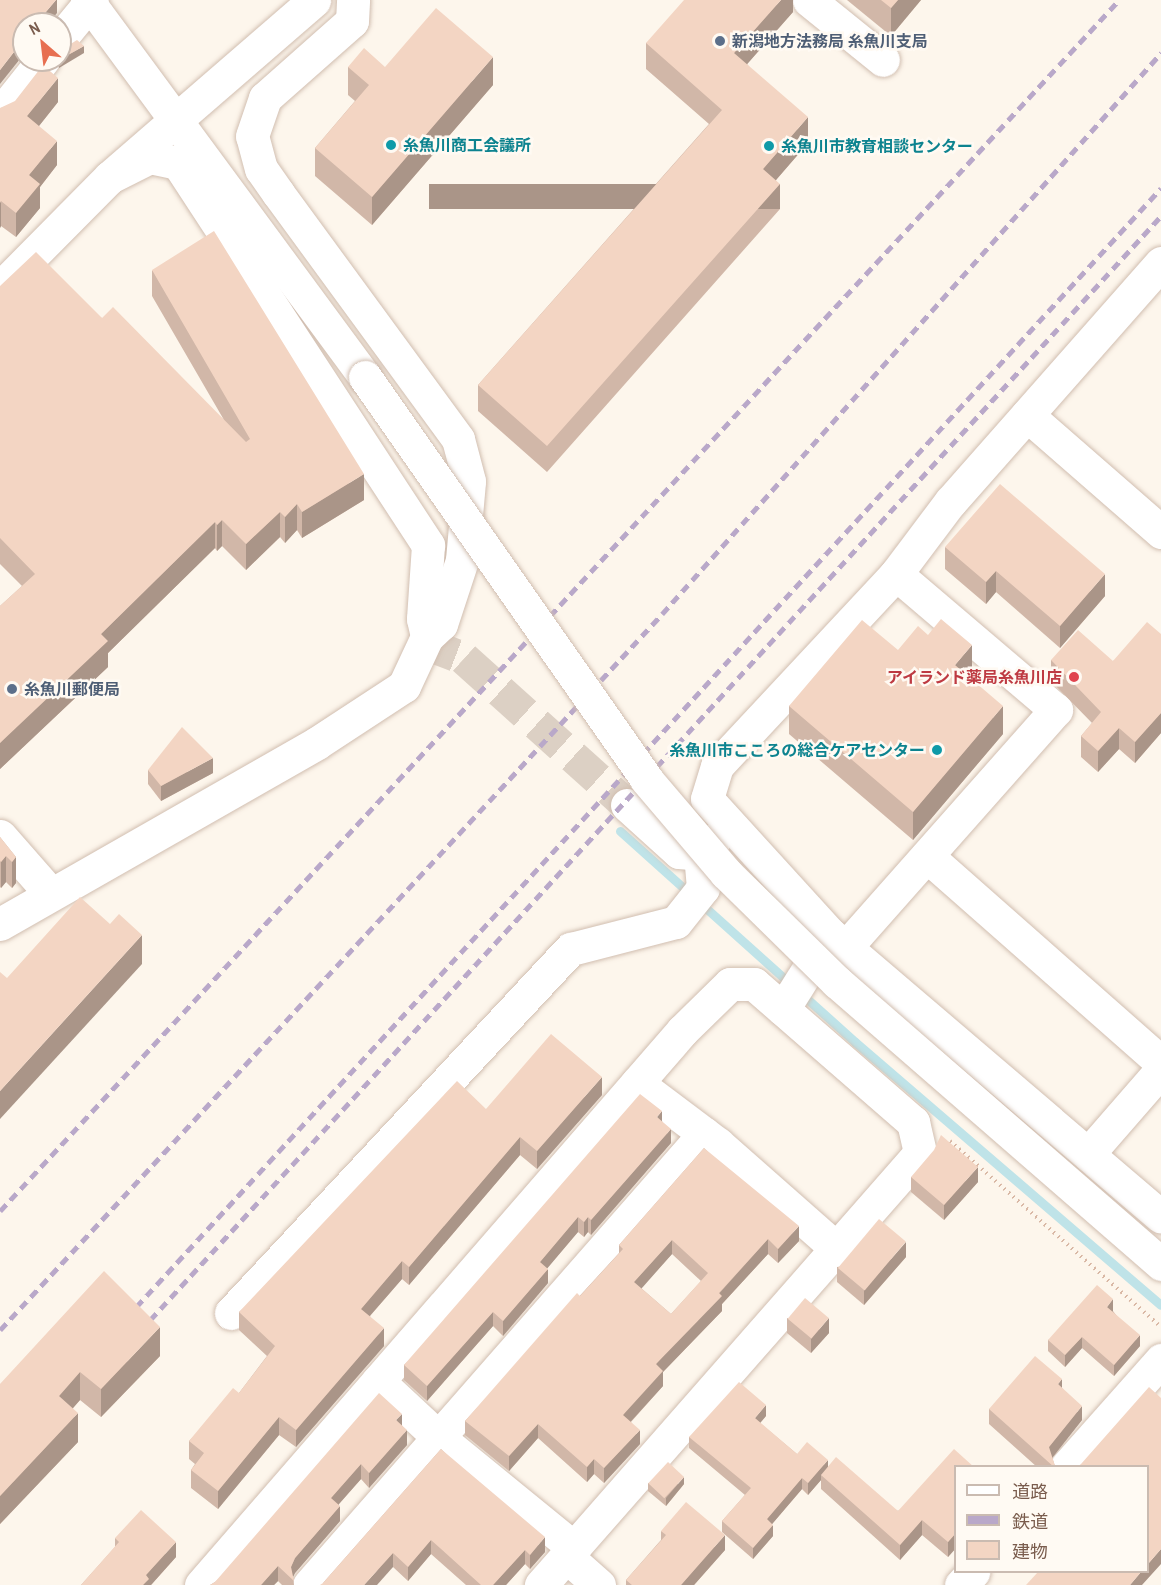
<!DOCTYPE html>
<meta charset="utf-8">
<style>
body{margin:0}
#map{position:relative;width:1161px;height:1585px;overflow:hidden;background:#fdf6ec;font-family:"Archivo Narrow","Noto Sans JP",sans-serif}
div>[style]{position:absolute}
.stream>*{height:9px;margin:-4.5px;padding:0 4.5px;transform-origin:4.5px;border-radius:4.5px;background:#bfe3e8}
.minor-tunnel>*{height:33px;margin-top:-16.5px;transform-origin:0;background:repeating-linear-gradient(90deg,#dcd0c4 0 33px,transparent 0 49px)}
.path>*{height:4px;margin-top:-2px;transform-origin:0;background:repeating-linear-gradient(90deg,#d9b8a5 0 1.5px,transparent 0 6px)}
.roads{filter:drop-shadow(0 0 2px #d1beb0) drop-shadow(0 0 2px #d1beb0)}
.minor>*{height:33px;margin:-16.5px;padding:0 16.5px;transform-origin:16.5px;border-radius:16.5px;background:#fff}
.rail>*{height:4.5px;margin-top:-2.25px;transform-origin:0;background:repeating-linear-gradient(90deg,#b9a8c9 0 9px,transparent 0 15px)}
.bridges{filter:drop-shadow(0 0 2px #d1beb0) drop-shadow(0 0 2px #d1beb0)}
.minor-bridge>*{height:33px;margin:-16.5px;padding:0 16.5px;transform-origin:16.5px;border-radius:16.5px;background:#fff}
.wall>*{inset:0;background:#d1b7a8}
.shaded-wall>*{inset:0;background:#aa9588;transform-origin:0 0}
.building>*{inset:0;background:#f3d5c3;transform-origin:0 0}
.dots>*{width:16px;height:16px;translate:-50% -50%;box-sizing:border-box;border:3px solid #fffaf3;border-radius:50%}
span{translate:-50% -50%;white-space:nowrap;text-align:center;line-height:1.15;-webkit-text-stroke:5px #fffaf3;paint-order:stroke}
.service-label{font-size:16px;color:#4e5e75;font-weight:700}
.left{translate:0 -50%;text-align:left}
.culture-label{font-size:16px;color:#0d838f;font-weight:700}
.right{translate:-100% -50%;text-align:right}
.health-label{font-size:16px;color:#be3a42;font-weight:700}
.legend{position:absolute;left:954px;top:1465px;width:195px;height:108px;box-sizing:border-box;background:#fffaf3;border:2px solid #cabbb1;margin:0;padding:8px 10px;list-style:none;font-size:18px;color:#7a5c4d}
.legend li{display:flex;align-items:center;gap:12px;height:30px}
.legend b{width:30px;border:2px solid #cabbb1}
.north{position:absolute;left:12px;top:12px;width:60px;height:60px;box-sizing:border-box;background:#fffaf3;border:2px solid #cabbb1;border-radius:50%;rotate:332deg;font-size:16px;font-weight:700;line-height:24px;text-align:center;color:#7a5c4d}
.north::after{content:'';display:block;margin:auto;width:21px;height:27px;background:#e76f51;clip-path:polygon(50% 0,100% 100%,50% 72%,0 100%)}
</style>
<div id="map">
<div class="stream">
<i style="left:620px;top:831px;width:316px;rotate:41.9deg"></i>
<i style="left:855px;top:1042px;width:403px;rotate:40.7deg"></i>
</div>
<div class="minor-tunnel">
<i style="left:425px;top:643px;width:42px;rotate:21deg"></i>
<i style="left:464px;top:658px;width:219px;rotate:42deg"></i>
</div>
<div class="path">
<i style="left:950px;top:1141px;width:281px;rotate:41.4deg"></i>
</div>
<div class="roads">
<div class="minor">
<i style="left:87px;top:0;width:468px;rotate:53.6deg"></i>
<i style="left:809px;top:0;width:95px;rotate:39deg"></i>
<i style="left:60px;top:39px;width:50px;rotate:-50.6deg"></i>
<i style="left:0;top:114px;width:69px;rotate:-51.5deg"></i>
<i style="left:110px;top:177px;width:45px;rotate:-26.6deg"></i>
<i style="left:150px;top:157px;width:29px;rotate:12deg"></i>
<i style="left:178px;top:163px;width:457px;rotate:56.8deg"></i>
<i style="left:428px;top:545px;width:74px;rotate:93.9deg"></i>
<i style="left:423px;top:619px;width:18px;rotate:77deg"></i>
<i style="left:1161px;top:263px;width:319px;rotate:131.4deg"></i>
<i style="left:950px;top:502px;width:90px;rotate:126.9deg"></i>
<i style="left:896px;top:574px;width:262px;rotate:133deg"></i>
<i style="left:717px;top:766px;width:34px;rotate:107deg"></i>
<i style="left:707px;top:799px;width:183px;rotate:47.7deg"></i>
<i style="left:830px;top:934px;width:435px;rotate:40.5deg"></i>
<i style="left:0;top:288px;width:156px;rotate:-45.3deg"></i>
<i style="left:110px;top:177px;width:270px;rotate:-40.9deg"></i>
<i style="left:1027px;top:415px;width:178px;rotate:41.1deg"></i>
<i style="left:627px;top:805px;width:70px;rotate:42.1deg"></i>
<i style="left:679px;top:852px;width:21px;rotate:5deg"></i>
<i style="left:700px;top:854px;width:21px;rotate:-45deg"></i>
<i style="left:0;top:836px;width:76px;rotate:48.7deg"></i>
<i style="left:927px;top:856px;width:312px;rotate:41.4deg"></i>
<i style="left:0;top:924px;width:365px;rotate:-29.7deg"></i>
<i style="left:317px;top:743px;width:104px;rotate:-33.2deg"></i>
<i style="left:404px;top:686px;width:54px;rotate:-64.9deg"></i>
<i style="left:427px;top:637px;width:19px;rotate:-43deg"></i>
<i style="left:441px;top:624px;width:67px;rotate:-71.8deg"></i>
<i style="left:462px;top:560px;width:79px;rotate:-84.9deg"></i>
<i style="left:469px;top:481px;width:43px;rotate:-104.7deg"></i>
<i style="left:458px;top:439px;width:305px;rotate:-126.2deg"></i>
<i style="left:278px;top:193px;width:29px;rotate:-125deg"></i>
<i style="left:261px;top:169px;width:34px;rotate:-105deg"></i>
<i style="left:252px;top:136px;width:40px;rotate:-71.1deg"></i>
<i style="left:265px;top:98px;width:116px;rotate:-41.5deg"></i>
<i style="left:352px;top:21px;width:21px;rotate:-87deg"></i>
<i style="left:846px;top:947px;width:317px;rotate:-48.5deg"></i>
<i style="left:1056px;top:710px;width:210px;rotate:-139.6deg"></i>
<i style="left:783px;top:1009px;width:86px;rotate:-57.8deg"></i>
<i style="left:637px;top:1083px;width:101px;rotate:37deg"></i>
<i style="left:718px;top:1144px;width:159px;rotate:41.4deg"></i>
<i style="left:1088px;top:1154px;width:111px;rotate:-49deg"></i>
<i style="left:231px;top:1313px;width:498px;rotate:-47deg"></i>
<i style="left:571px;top:949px;width:108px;rotate:-14.4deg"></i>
<i style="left:676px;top:922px;width:43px;rotate:-51.5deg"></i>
<i style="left:703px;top:888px;width:34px;rotate:-95deg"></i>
<i style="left:378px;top:1381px;width:82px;rotate:43deg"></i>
<i style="left:438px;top:1437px;width:176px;rotate:39.2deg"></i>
<i style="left:1067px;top:1466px;width:142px;rotate:-48.4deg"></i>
<i style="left:566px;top:1556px;width:44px;rotate:41.3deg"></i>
<i style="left:201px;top:1585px;width:734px;rotate:-49.03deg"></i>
<i style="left:682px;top:1031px;width:67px;rotate:-44.4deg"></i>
<i style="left:730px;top:984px;width:24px"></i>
<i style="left:754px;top:984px;width:211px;rotate:41deg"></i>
<i style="left:913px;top:1122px;width:32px;rotate:77deg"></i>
<i style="left:920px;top:1153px;width:575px;rotate:131.26deg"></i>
<i style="left:309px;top:1585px;width:600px;rotate:-48.79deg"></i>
<i style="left:961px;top:1585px;width:18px;rotate:-47deg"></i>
</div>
</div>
<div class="rail">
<i style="left:0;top:1211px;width:1649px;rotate:-47.26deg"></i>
<i style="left:126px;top:1318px;width:1532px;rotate:-47.51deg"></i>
<i style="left:0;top:1330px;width:975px;rotate:-47.24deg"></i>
<i style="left:662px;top:614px;width:751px;rotate:-48.35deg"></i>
<i style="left:140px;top:1331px;width:1512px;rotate:-47.52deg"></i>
</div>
<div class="bridges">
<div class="minor-bridge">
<i style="left:365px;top:377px;width:490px;rotate:55deg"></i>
<i style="left:646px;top:779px;width:123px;rotate:49.6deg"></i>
<i style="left:726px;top:873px;width:156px;rotate:44.5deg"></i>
<i style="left:837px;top:982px;width:430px;rotate:41deg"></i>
</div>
</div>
<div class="wall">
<i style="clip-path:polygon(793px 0,793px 12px,747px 64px,808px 143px,776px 180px,780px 209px,547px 472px,478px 411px,478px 385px,709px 124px,646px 69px,646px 43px)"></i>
<i style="clip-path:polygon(847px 0,921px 0,891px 36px)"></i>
<i style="clip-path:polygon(348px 67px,385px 67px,493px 85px,372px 225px,315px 176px,315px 148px,355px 101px,348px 95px)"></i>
<i style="clip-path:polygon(58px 102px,39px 126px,57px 165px,40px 187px,40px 208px,16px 237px,1px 226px,0 228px,0 108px)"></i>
<i style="clip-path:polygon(152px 270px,364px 500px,302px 538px,297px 530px,285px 543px,280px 537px,246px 570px,222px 546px,217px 551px,215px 548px,108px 653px,108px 667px,0 769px,0 606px,22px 586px,0 564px,0 286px,102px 318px,224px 420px,152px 296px)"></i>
<i style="clip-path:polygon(945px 547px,1105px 596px,1060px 648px,996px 592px,986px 604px,945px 569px)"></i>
<i style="clip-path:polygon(1161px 634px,1161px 733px,1135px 763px,1119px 749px,1098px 772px,1081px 757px,1081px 736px,1092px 723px,1051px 681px,1051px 660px,1113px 661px)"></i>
<i style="clip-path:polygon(898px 650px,972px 673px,969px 677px,1003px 734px,913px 840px,789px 734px,789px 706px)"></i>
<i style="clip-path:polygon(148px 770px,213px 773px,161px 801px,148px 784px)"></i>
<i style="clip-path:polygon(0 837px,16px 857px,16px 883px,12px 888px,6px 882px,1px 888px,0 887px)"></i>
<i style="clip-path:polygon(602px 1095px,537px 1169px,520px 1155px,409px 1285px,402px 1279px,370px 1316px,384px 1346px,296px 1447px,279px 1435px,218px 1509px,191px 1488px,191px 1470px,195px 1464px,189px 1459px,189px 1441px,239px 1393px,267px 1356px,239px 1330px,239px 1312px,486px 1109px)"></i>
<i style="clip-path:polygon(662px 1121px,671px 1143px,591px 1235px,588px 1232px,584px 1237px,578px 1232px,547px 1268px,548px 1283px,503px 1336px,493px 1326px,427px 1401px,404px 1380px,404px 1365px)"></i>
<i style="clip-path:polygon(evenodd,704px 1148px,799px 1241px,778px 1263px,768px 1254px,722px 1304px,722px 1311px,663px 1372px,663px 1386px,631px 1422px,640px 1444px,604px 1483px,594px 1474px,587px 1482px,538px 1438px,509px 1471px,465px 1435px,465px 1421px,619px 1253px,619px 1245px,704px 1148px,672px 1254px,701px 1281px,671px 1314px,641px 1288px,672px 1254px)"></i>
<i style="clip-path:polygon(911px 1177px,978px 1182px,944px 1220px,911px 1192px)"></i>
<i style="clip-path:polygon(906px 1257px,864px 1305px,837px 1282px,837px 1267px)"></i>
<i style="clip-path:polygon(1113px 1311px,1140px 1346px,1114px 1376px,1082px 1348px,1065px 1367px,1048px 1351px,1048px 1340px)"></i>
<i style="clip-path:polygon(787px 1318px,829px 1333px,811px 1353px,787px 1333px)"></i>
<i style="clip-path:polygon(160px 1356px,101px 1417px,80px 1400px,73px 1408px,78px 1442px,0 1524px,0 1384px)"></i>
<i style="clip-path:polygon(1062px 1388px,1082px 1420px,1052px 1457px,1055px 1466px,1060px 1467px,1037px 1467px,989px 1424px,989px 1409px)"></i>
<i style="clip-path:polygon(766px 1416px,760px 1423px,797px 1454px,828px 1467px,898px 1511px,956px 1467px,956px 1548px,948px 1557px,922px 1535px,900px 1560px,821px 1489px,821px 1480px,808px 1495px,802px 1489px,772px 1524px,773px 1536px,753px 1559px,722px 1532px,722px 1521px,745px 1495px,689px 1448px,689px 1437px)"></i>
<i style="clip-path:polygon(402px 1425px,407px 1445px,369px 1488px,361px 1479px,339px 1504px,340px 1521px,295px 1573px,293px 1576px,294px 1585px,282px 1585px,278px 1581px,274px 1585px,210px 1585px,215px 1582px)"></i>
<i style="clip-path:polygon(441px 1449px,545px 1552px,530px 1569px,525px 1564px,506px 1585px,466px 1585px,431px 1554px,408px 1581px,393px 1567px,323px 1583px)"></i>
<i style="clip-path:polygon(648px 1483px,684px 1484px,666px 1506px,648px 1491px)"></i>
<i style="clip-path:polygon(661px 1531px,725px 1550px,694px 1585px,626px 1585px,626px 1580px,661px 1540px)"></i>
<i style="clip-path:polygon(115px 1538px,176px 1557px,151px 1585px,81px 1585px,115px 1547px)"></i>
</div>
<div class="shaded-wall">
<i style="clip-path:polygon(56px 0,57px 0,57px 13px,48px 24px,43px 24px,45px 13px)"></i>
<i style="clip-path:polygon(781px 0,793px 0,793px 12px,734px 79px,734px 53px)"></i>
<i style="clip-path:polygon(898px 0,921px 0,891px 36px,891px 8px)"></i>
<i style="clip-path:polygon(24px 39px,24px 54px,0 84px,0 70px)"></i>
<i style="clip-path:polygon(84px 46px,84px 53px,59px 68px,59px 60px)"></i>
<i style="clip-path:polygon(493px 57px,493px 85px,372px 225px,372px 197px)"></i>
<i style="clip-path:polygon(58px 78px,58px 102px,27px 141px,27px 116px)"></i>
<i style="clip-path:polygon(808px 117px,808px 143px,763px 195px,763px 169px)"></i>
<i style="clip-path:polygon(57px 141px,57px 165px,40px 187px,40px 208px,16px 237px,16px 213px,29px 175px)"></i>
<i style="left:780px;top:184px;width:25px;height:351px;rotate:90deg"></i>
<i style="clip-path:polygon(1px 201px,1px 226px,0 228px,0 203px)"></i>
<i style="clip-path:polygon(364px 474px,364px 500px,302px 538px,302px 512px)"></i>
<i style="clip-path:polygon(297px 504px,297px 530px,285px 543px,285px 517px)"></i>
<i style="clip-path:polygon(280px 512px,280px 537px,246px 570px,246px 544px)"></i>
<i style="clip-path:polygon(222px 520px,222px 546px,217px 551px,217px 525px)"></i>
<i style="clip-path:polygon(215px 522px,215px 548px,108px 653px,108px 667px,0 769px,0 743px,101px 634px)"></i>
<i style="clip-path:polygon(996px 571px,996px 592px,986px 604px,986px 582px)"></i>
<i style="clip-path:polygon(1105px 574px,1105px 596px,1060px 648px,1060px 626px)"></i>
<i style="clip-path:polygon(972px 645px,972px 673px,955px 694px,955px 665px)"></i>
<i style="clip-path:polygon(1003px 706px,1003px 734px,913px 840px,913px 812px)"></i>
<i style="clip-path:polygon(1161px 713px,1161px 733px,1135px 763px,1135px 742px)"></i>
<i style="clip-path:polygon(1119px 728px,1119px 749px,1098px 772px,1098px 751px)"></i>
<i style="clip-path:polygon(213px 758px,213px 773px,161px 801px,161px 786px)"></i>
<i style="clip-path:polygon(6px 856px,6px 882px,1px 888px,1px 862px)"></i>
<i style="clip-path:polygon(16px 857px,16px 883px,12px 888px,12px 862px)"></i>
<i style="clip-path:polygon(142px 935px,142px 964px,0 1119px,0 1091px)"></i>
<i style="clip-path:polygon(602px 1077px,602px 1095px,537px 1169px,537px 1151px)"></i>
<i style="clip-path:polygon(662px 1111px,662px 1126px,657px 1117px)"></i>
<i style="clip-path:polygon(671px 1129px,671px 1143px,591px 1235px,591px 1220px)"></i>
<i style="clip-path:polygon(520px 1137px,520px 1155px,409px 1285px,409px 1267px)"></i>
<i style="clip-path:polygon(978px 1167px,978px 1182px,944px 1220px,944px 1205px)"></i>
<i style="clip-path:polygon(578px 1217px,578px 1232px,540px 1277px,540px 1262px)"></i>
<i style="clip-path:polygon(588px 1217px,588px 1232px,584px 1237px,584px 1222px)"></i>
<i style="clip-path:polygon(799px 1226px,799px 1241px,778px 1263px,778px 1249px)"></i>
<i style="clip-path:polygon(768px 1239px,768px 1254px,722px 1304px,722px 1311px,663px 1372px,663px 1386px,623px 1430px,623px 1415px,656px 1364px)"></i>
<i style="clip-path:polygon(672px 1240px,672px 1254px,634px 1297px,634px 1282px)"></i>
<i style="clip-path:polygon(906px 1242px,906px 1257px,864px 1305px,864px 1290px)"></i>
<i style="clip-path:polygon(402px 1261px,402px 1279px,361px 1326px,361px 1309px)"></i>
<i style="clip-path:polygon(548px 1269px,548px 1283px,503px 1336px,503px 1321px)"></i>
<i style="clip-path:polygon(1113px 1299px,1113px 1311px,1107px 1318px,1107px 1307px)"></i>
<i style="clip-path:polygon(493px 1312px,493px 1326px,427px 1401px,427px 1386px)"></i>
<i style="clip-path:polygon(829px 1318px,829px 1333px,811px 1353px,811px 1339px)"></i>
<i style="clip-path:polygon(160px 1327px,160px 1356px,101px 1417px,101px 1389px)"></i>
<i style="clip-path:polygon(384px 1328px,384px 1346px,296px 1447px,296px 1430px)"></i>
<i style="clip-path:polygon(1140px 1335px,1140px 1346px,1114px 1376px,1114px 1365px)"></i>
<i style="clip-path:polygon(1082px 1337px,1082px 1348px,1065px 1367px,1065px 1355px)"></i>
<i style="clip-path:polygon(80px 1372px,80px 1400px,59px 1424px,59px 1396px)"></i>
<i style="clip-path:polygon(1062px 1379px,1062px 1394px,1058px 1384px)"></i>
<i style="clip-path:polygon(766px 1405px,766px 1416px,755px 1429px,755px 1418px)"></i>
<i style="clip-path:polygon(1082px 1406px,1082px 1420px,1049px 1462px,1049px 1447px)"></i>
<i style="clip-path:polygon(78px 1413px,78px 1442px,0 1524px,0 1496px)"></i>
<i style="clip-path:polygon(402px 1414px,402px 1429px,396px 1420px)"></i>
<i style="clip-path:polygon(279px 1417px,279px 1435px,218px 1509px,218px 1491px)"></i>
<i style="clip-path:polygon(538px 1424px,538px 1438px,509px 1471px,509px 1456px)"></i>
<i style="clip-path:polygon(407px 1430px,407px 1445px,369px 1488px,369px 1473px)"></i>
<i style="clip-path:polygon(640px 1430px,640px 1444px,604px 1483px,604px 1468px)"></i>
<i style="clip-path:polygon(594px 1459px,594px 1474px,587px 1482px,587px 1467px)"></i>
<i style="clip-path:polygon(828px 1460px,828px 1472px,821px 1475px,821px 1480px,808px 1495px,808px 1483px)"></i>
<i style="clip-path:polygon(361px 1464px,361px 1479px,331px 1513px,331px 1498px)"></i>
<i style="clip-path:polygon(684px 1477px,684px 1484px,666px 1506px,666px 1498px)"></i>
<i style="clip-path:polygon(802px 1478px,802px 1489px,767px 1530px,767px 1519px)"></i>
<i style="clip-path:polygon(340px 1506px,340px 1521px,295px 1573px,292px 1579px,291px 1567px,295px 1558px)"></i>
<i style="clip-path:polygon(922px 1520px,922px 1535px,900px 1560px,900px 1545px)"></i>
<i style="clip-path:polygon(773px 1525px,773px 1536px,753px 1559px,753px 1548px)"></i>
<i style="clip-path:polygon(956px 1533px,956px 1548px,948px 1557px,948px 1542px)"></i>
<i style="clip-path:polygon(725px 1535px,725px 1550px,694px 1585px,681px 1585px)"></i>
<i style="clip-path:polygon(545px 1537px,545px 1552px,530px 1569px,530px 1555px)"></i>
<i style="clip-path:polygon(431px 1540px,431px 1554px,408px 1581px,408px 1567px)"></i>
<i style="clip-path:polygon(176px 1542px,176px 1557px,151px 1585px,143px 1585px,146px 1575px)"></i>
<i style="clip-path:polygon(1161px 1549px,1161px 1564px,1142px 1585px,1130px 1585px,1141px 1572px,1148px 1572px,1148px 1564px)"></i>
<i style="clip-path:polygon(525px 1550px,525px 1564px,506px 1585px,493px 1585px)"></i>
<i style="clip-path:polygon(393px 1553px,393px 1567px,377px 1585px,364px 1585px)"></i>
<i style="clip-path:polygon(278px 1566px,278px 1581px,274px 1585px,261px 1585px)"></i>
</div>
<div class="building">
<i style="clip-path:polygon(0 0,56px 0,45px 13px,43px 24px,24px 24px,24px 39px,0 70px)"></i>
<i style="clip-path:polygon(684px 0,781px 0,734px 53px,808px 117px,763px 169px,780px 184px,547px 446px,478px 385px,722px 110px,646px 43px)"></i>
<i style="clip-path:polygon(881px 0,898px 0,891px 8px)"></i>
<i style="clip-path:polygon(436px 8px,493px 57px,372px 197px,315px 148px,369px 85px,348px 67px,364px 48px,385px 67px)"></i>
<i style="clip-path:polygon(77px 40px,84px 46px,59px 60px,61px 50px)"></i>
<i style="clip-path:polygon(43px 65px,58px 78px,27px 116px,57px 141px,29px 175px,40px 184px,16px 213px,1px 201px,0 203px,0 108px,15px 101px)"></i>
<i style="clip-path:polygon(214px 231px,364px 474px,302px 512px,297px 504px,285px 517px,280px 512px,246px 544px,222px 520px,217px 525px,215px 522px,101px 634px,108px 641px,0 743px,0 606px,35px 574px,0 538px,0 286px,36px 252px,102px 318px,113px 307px,246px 442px,250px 439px,152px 270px)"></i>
<i style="clip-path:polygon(1000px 484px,1105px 574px,1060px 626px,996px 571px,986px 582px,945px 547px)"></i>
<i style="clip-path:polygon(941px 619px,972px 645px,955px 665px,1003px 706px,913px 812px,789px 706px,862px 620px,898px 650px,918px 626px,928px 635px)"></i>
<i style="clip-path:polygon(1147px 622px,1161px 634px,1161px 713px,1135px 742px,1119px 728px,1098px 751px,1081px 736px,1101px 712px,1051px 660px,1078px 630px,1113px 661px)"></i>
<i style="clip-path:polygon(182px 727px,213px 758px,161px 786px,148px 770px)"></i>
<i style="clip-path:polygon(0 837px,16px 857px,12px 862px,6px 856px,1px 862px,0 861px)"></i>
<i style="clip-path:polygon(80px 897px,110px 924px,119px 914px,142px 935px,0 1091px,0 972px,7px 978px)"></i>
<i style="clip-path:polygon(551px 1034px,602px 1077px,537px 1151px,520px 1137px,409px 1267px,402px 1261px,361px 1309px,384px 1328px,296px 1430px,279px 1417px,218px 1491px,191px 1470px,204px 1453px,189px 1441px,233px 1388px,239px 1393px,275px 1346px,239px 1312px,457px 1081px,486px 1109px)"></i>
<i style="clip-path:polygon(640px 1094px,662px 1111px,657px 1117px,671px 1129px,591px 1220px,588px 1217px,584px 1222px,578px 1217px,540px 1262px,548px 1269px,503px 1321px,493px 1312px,427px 1386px,404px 1365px)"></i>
<i style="clip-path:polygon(941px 1135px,978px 1167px,944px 1205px,911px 1177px,934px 1150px)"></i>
<i style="clip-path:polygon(evenodd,704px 1148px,799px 1226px,778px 1249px,768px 1239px,719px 1293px,722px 1296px,656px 1364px,663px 1371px,623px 1415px,640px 1430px,604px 1468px,594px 1459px,587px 1467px,538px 1424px,509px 1456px,465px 1421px,577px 1293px,580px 1296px,623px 1249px,619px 1245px,704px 1148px,672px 1240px,708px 1273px,671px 1314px,634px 1282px,672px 1240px)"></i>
<i style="left:879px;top:1219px;width:35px;height:64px;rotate:40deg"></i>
<i style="clip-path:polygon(104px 1271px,160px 1327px,101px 1389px,80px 1372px,59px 1396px,78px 1413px,0 1496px,0 1384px)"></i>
<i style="clip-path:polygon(1097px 1285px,1113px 1299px,1107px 1307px,1140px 1335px,1114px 1365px,1082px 1337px,1065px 1355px,1048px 1340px)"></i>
<i style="left:805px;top:1298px;width:31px;height:27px;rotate:40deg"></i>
<i style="clip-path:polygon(1035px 1356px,1062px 1379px,1058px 1384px,1082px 1406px,1049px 1447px,1055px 1466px,1060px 1467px,1054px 1467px,989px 1409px)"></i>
<i style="clip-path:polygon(739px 1382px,766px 1405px,755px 1418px,797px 1454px,807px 1442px,828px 1460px,808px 1483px,802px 1478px,767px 1519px,773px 1525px,753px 1548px,722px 1521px,751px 1488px,689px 1437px)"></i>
<i style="clip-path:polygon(1149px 1387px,1161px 1398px,1161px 1549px,1148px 1564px,1148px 1467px,1077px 1467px,1081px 1464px)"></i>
<i style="clip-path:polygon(379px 1393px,402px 1414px,396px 1420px,407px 1430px,369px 1473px,361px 1464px,331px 1498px,340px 1506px,295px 1558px,291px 1567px,294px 1581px,278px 1566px,261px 1585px,210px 1585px,215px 1582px)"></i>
<i style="clip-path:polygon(441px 1449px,545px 1537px,530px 1555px,525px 1550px,493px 1585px,481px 1585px,431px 1540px,408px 1567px,393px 1553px,364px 1585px,320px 1585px,323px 1583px)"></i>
<i style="clip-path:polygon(954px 1449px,974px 1467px,956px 1467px,956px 1533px,948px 1542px,922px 1520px,900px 1545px,821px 1475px,836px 1457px,898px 1511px)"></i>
<i style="left:668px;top:1462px;width:22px;height:29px;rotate:43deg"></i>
<i style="clip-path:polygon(686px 1502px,725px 1535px,681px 1585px,632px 1585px,626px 1580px,666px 1535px,661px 1531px)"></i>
<i style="clip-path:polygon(141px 1510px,176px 1542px,146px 1575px,149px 1579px,143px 1585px,81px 1585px,119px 1542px,115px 1538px)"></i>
<i style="clip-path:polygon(1038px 1572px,1141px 1572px,1130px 1585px,1026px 1585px)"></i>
</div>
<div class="dots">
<i style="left:720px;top:41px;background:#5c6f8a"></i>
<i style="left:391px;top:145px;background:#0f9aa8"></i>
<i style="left:769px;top:146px;background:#0f9aa8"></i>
<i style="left:1074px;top:677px;background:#e0444e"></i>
<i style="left:12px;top:689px;background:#5c6f8a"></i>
<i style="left:937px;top:750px;background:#0f9aa8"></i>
</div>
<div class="service-label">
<span class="left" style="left:732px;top:41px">新潟地方法務局 糸魚川支局</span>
<span class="left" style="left:24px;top:689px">糸魚川郵便局</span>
</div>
<div class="culture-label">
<span class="left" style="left:403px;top:145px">糸魚川商工会議所</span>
<span class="left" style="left:781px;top:146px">糸魚川市教育相談センター</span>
<span class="right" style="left:925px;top:750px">糸魚川市こころの総合ケアセンター</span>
</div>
<div class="health-label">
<span class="right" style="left:1062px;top:677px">アイランド薬局糸魚川店</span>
</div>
<ul class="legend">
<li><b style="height:8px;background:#fff"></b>道路</li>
<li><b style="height:8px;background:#b9a8c9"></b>鉄道</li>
<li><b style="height:16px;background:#f3d5c3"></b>建物</li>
</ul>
<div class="north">N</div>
</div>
